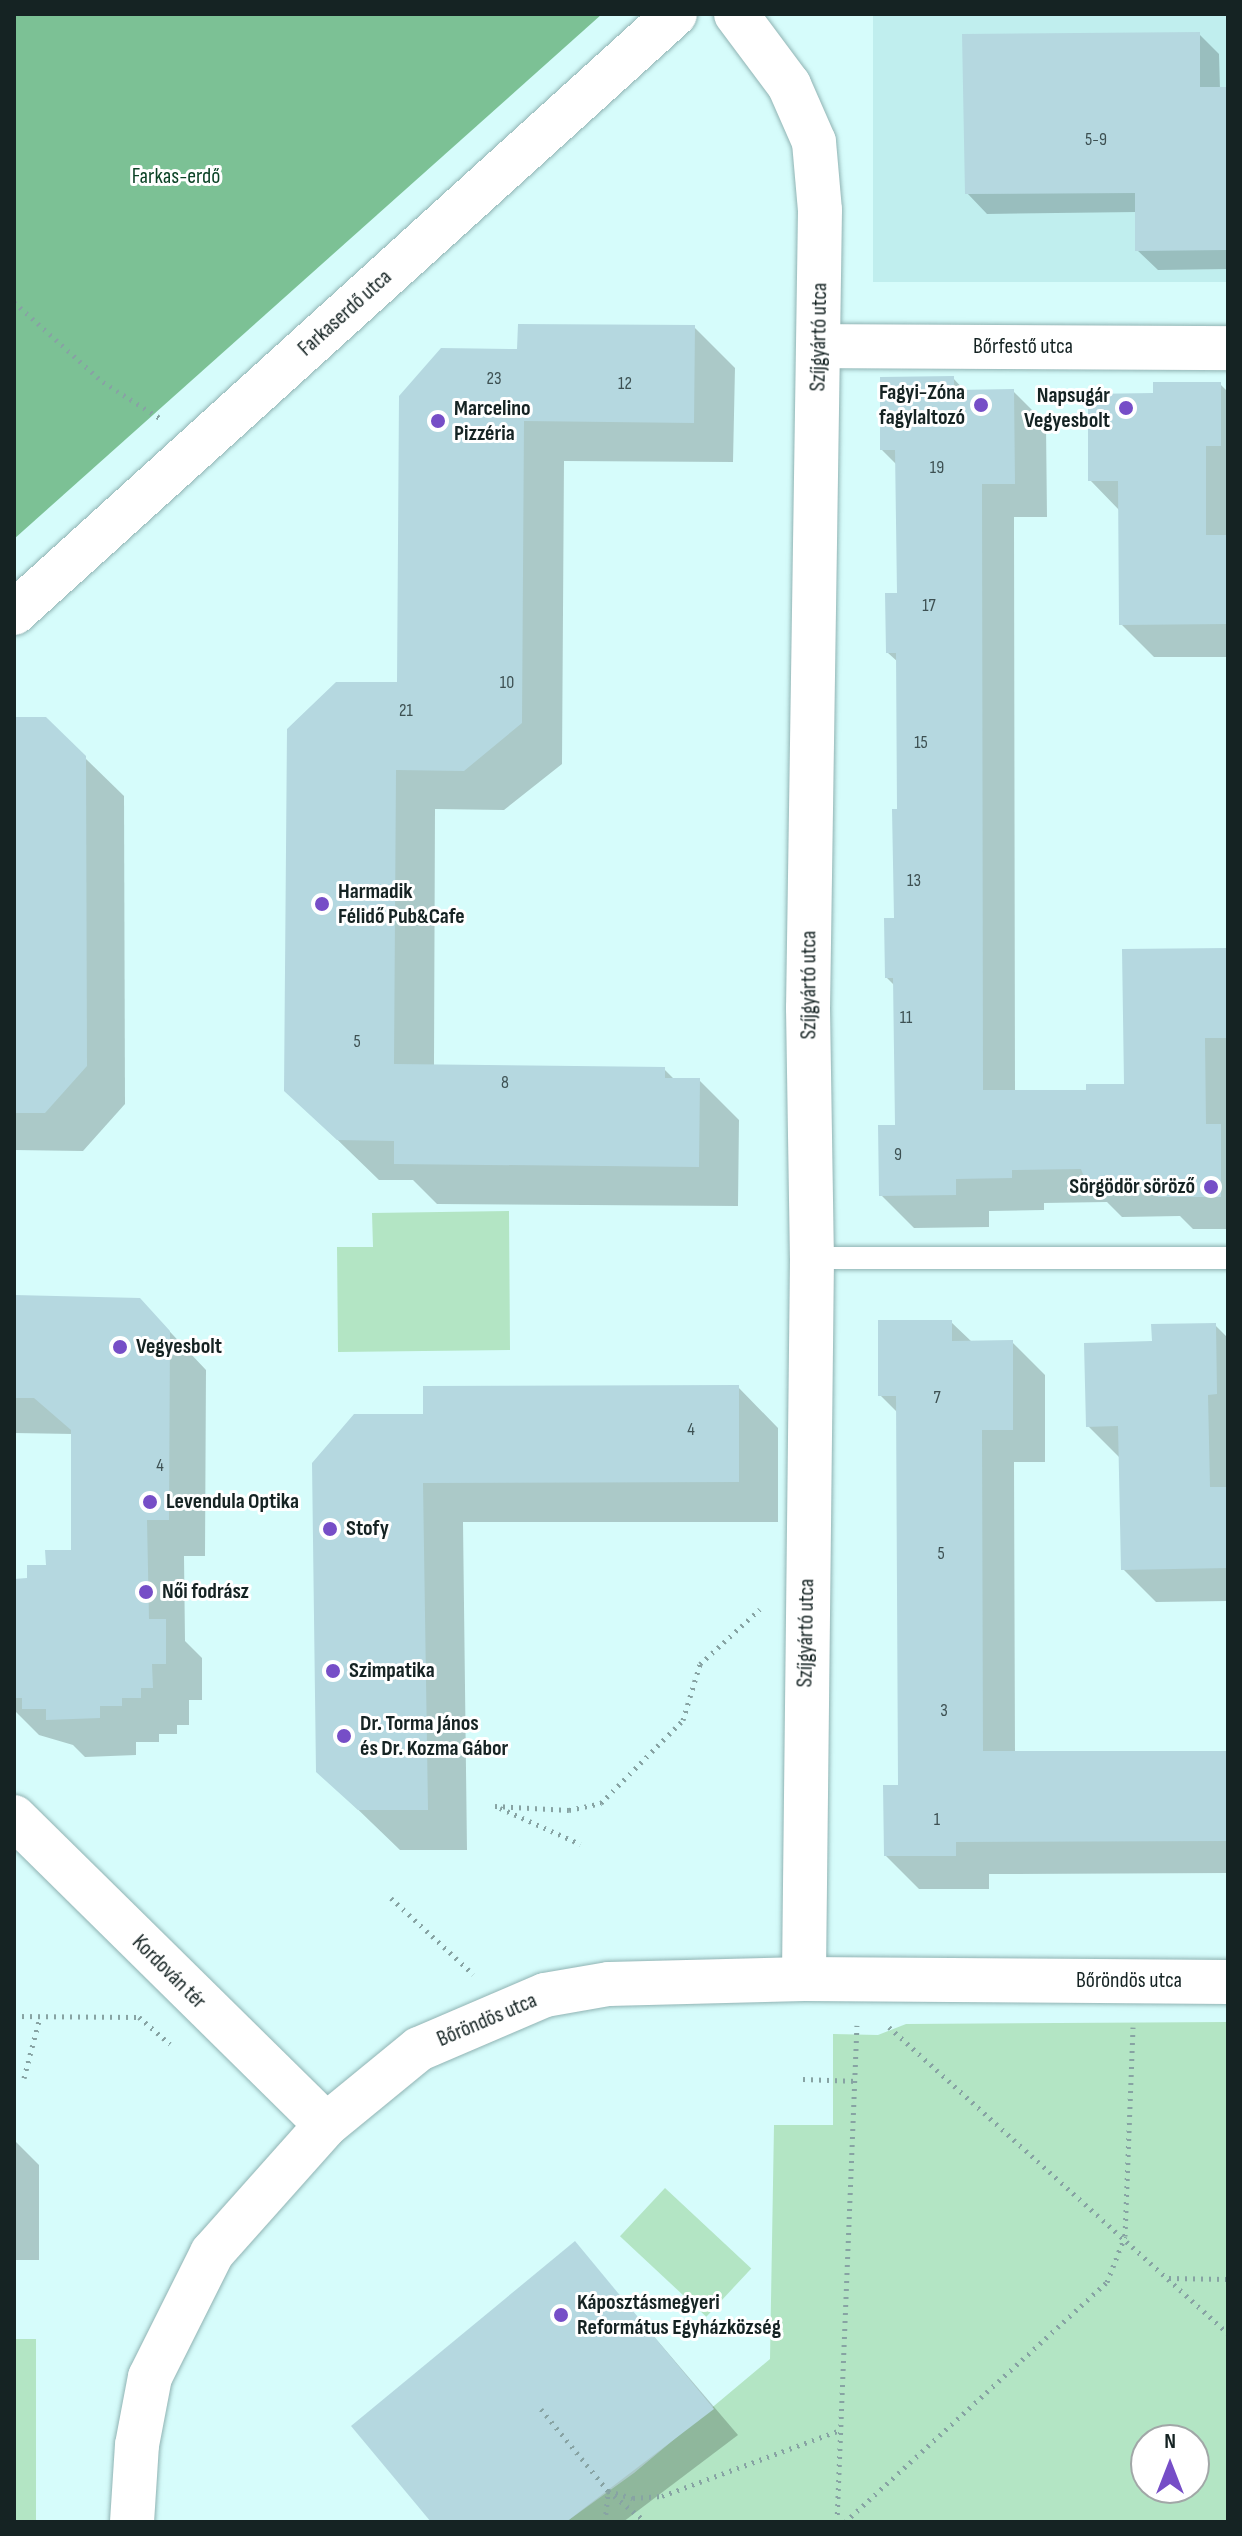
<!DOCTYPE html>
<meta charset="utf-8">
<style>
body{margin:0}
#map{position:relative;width:1242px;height:2536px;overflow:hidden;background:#d6fcfb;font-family:"Sofia Sans Condensed",sans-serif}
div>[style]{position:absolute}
.built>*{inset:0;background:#c0eeee;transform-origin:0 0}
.green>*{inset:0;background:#b3e5c4;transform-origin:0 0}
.forest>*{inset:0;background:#7cc195}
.shadow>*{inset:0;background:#0003}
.building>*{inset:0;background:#b5d8e0}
.path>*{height:5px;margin-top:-2.5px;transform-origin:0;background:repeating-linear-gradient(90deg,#87a3a3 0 2px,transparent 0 8px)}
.roads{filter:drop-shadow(0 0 2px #90b3b3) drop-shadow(0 0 2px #90b3b3)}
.service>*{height:22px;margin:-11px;padding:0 11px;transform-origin:11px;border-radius:11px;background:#fff}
.minor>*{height:44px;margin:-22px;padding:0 22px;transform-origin:22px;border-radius:22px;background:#fff}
.tertiary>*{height:44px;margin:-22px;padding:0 22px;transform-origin:22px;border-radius:22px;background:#fff}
.dots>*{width:22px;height:22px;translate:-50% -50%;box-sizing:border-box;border:4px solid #fff;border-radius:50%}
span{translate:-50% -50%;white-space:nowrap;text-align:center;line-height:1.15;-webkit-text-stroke:6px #fff;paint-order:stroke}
.number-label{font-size:18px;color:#3d5052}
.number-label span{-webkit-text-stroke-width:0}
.park-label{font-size:22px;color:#0b4326}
.street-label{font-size:22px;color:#152323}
.poi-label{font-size:22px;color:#152323;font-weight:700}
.right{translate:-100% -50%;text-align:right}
.left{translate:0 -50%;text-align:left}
.frame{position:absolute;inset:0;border:16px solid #152323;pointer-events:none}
.north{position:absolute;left:1130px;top:2424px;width:80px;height:80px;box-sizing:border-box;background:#fff;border:2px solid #a1a7a7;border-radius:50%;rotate:0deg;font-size:22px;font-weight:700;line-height:32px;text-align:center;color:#152323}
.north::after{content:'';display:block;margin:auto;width:28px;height:36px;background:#764ec7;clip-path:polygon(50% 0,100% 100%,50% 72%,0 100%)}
</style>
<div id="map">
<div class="built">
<i style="left:873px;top:14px;width:355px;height:268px"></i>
</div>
<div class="green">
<i style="clip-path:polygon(509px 1211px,510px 1350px,338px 1352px,337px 1247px,373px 1247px,372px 1213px)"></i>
<i style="clip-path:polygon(evenodd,1228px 2022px,1228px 2522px,566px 2522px,634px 2473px,770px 2359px,774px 2125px,833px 2125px,833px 2034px,878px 2035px,906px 2024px,1228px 2022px,1146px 2440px,1194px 2440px,1194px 2488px,1146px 2488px,1146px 2440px)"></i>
<i style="left:665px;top:2188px;width:118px;height:66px;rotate:43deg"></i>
<i style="left:14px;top:2339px;width:22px;height:183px"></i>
</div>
<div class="forest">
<i style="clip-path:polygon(14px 14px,602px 14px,14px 539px)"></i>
</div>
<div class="shadow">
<i style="clip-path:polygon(1199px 34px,1219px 54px,1220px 89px,1228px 89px,1228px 269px,1158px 270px,1137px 250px,1137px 212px,987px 214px,967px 193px)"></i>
<i style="clip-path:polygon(694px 327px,735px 368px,733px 462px,564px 461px,562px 764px,504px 810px,435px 809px,434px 1066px,664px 1069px,675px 1080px,699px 1080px,739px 1120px,738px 1206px,437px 1204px,413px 1180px,379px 1180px,286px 1090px,399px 684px,519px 351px)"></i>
<i style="clip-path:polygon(953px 378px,966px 392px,1013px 391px,1046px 424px,1047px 517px,1014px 517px,1015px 1092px,1088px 1092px,1126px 1086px,1228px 950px,1228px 1229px,1193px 1229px,1180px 1216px,1122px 1217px,1107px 1202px,1044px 1203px,1044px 1210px,989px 1211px,989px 1227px,914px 1228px,881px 1195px,897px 1127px,895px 986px,887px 978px,896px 920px,899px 811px,898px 662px,888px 653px,899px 595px,897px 465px,882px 450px)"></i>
<i style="clip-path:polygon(1220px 384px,1228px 392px,1228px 657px,1154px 657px,1121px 624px,1120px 511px,1090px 480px,1155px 395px)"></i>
<i style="clip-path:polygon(14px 719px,85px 758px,124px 796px,125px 1104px,83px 1151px,14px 1150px)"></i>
<i style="clip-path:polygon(14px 1297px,140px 1300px,206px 1370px,205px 1556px,184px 1556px,185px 1641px,202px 1658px,202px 1700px,189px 1700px,189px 1725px,177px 1725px,177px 1734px,159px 1734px,159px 1742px,136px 1742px,136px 1755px,85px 1757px,73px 1745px,39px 1735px,14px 1710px,14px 1581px,29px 1580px,73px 1552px,73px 1434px,14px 1433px)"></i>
<i style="clip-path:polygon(951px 1322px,972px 1342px,1012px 1342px,1045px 1375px,1045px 1462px,1014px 1462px,1015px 1753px,1228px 1753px,1228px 1873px,989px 1874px,989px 1889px,919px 1889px,886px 1856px,900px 1787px,898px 1413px,880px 1395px)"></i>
<i style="clip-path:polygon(1215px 1325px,1228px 1338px,1228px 1601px,1156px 1602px,1123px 1569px,1121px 1459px,1088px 1426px,1154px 1343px)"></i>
<i style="clip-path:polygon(738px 1387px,778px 1428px,778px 1522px,463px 1522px,467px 1850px,400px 1850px,318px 1771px,425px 1416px)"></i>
<i style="clip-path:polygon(14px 2140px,39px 2165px,39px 2260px,14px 2260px)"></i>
<i style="clip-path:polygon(575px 2244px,738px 2435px,623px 2522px,433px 2522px)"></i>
</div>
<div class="building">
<i style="clip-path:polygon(1200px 32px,1200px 87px,1228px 87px,1228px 250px,1135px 251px,1135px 193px,965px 194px,962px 34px)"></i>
<i style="clip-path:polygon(518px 324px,695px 325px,694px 423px,524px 421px,522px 723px,464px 771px,396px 770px,394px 1064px,665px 1067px,665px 1078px,700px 1078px,699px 1167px,394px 1164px,394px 1141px,337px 1140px,284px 1091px,287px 729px,336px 682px,397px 682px,399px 396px,441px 348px,517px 349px)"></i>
<i style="clip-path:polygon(954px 376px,954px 390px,1014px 389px,1015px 484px,982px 484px,983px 1090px,1086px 1090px,1086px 1084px,1124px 1084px,1122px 949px,1228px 948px,1228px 1038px,1205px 1038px,1206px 1124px,1221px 1124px,1221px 1197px,1158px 1197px,1158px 1184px,1087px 1185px,1081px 1169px,1012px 1170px,1012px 1178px,956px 1179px,956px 1195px,879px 1196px,878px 1125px,895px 1125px,893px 978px,885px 978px,884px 918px,894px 918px,892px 809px,897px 809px,896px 653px,886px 653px,885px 593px,897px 593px,895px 450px,880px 450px,880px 377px)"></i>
<i style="clip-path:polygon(1153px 382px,1221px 382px,1221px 446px,1206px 446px,1206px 535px,1228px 535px,1228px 624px,1119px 625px,1118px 481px,1088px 481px,1088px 394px,1153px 393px)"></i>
<i style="clip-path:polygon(14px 717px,46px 717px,86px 756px,87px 1066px,45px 1113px,14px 1113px)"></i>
<i style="clip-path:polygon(14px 1295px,140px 1298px,170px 1331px,169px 1520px,147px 1520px,149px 1619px,166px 1619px,166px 1664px,152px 1664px,153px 1688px,141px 1688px,141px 1698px,122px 1698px,122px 1706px,100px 1706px,100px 1718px,46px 1720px,46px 1709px,22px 1709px,22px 1698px,14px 1698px,14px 1579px,27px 1578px,27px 1565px,46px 1565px,45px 1550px,71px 1550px,71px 1430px,34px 1398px,14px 1398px)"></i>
<i style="clip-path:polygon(878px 1320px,952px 1320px,952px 1341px,1013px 1340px,1013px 1430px,982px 1430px,983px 1751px,1228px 1751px,1228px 1841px,956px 1842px,956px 1856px,884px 1856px,883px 1785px,898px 1785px,896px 1396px,878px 1396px)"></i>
<i style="clip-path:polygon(1216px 1323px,1217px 1394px,1208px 1395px,1210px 1487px,1228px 1487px,1228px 1568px,1121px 1570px,1118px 1426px,1086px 1427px,1084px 1343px,1152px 1341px,1151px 1324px)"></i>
<i style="clip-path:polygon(739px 1385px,739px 1482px,423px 1483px,428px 1810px,358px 1810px,316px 1772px,312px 1463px,354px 1414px,423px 1414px,423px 1386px)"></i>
<i style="clip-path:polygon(575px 2241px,714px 2409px,566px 2522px,431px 2522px,351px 2426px)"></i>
</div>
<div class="path">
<i style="left:14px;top:302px;width:120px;rotate:42deg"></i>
<i style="left:103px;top:382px;width:67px;rotate:32.3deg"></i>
<i style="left:495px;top:1806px;width:74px;rotate:3.1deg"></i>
<i style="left:569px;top:1810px;width:33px;rotate:-12deg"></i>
<i style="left:601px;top:1803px;width:117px;rotate:-45.3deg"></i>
<i style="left:683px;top:1720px;width:59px;rotate:-73.1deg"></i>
<i style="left:700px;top:1664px;width:81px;rotate:-42.5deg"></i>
<i style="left:500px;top:1808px;width:88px;rotate:24.2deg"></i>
<i style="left:391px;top:1898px;width:112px;rotate:42.8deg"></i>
<i style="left:14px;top:2016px;width:125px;rotate:0.5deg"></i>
<i style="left:139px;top:2017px;width:41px;rotate:41.1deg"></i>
<i style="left:889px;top:2027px;width:457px;rotate:42.1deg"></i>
<i style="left:24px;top:2078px;width:63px;rotate:-75.3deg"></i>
<i style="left:803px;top:2079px;width:54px;rotate:2.1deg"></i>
<i style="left:1169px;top:2278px;width:59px;rotate:1deg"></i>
<i style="left:541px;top:2409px;width:106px;rotate:50.7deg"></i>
<i style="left:608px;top:2491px;width:49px;rotate:39.2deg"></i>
<i style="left:608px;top:2491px;width:26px;rotate:16deg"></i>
<i style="left:633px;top:2498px;width:29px;rotate:-4deg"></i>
<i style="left:662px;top:2496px;width:188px;rotate:-20.3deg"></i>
<i style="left:605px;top:2522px;width:30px;rotate:-84deg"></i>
<i style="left:837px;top:2522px;width:497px;rotate:-87.7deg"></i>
<i style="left:845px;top:2522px;width:355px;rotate:-42.5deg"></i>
<i style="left:1107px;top:2282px;width:49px;rotate:-68.6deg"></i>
<i style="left:1125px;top:2236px;width:209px;rotate:-87.8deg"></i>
</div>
<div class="roads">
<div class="service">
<i style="left:812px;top:1258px;width:416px"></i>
</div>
<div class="minor">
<i style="left:736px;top:14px;width:89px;rotate:53.3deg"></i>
<i style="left:789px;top:85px;width:62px;rotate:66.3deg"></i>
<i style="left:814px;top:142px;width:68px;rotate:85deg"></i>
<i style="left:820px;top:210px;width:798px;rotate:90.86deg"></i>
<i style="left:808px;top:1008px;width:250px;rotate:89.1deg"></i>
<i style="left:812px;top:1258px;width:721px;rotate:90.64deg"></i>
<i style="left:819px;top:346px;width:409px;rotate:0.3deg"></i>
<i style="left:14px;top:1817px;width:438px;rotate:44.6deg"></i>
<i style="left:132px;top:2522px;width:77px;rotate:-86.3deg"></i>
<i style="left:137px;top:2445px;width:69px;rotate:-79.2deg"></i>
<i style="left:150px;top:2377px;width:139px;rotate:-63.4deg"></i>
<i style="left:212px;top:2253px;width:171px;rotate:-48.3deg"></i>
<i style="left:326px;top:2125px;width:120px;rotate:-39.3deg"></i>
<i style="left:419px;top:2049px;width:137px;rotate:-23.2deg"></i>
<i style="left:545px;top:1995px;width:65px;rotate:-9.8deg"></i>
<i style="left:609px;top:1984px;width:195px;rotate:-1.5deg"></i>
<i style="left:804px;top:1979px;width:424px;rotate:0.4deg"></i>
</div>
<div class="tertiary">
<i style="left:14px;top:613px;width:892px;rotate:-42.18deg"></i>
</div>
</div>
<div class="dots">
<i style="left:981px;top:405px;background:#764ec7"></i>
<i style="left:1126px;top:408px;background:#764ec7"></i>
<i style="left:438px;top:421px;background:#764ec7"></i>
<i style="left:322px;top:904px;background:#764ec7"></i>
<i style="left:1211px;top:1187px;background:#764ec7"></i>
<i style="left:120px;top:1347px;background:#764ec7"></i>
<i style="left:150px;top:1502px;background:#764ec7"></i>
<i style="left:330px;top:1529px;background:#764ec7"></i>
<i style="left:146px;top:1592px;background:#764ec7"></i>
<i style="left:333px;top:1671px;background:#764ec7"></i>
<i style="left:344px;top:1736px;background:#764ec7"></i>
<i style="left:561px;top:2315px;background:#764ec7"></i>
</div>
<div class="number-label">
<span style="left:1096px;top:140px">5-9</span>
<span style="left:494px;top:379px">23</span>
<span style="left:625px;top:384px">12</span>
<span style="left:937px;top:468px">19</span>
<span style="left:929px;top:606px">17</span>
<span style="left:507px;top:683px">10</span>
<span style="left:406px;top:711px">21</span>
<span style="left:921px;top:743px">15</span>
<span style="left:914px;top:881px">13</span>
<span style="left:906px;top:1018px">11</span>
<span style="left:357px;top:1042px">5</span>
<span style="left:505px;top:1083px">8</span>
<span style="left:898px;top:1155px">9</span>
<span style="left:937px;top:1398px">7</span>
<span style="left:691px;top:1430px">4</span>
<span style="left:160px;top:1466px">4</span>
<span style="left:941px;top:1554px">5</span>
<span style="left:944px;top:1711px">3</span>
<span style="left:937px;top:1820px">1</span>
</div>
<div class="park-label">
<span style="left:176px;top:177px">Farkas-erdő</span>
</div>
<div class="street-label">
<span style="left:345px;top:313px;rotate:-42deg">Farkaserdő utca</span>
<span style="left:819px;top:337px;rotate:-89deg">Szíjgyártó utca</span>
<span style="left:1023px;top:347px">Bőrfestő utca</span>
<span style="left:809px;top:985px;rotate:-90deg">Szíjgyártó utca</span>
<span style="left:806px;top:1633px;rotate:-89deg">Szíjgyártó utca</span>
<span style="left:169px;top:1972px;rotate:45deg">Kordován tér</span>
<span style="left:1129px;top:1981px">Bőröndös utca</span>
<span style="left:487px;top:2020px;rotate:-23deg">Bőröndös utca</span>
</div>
<div class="poi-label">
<span class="right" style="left:965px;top:405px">Fagyi-Zóna<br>fagylaltozó</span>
<span class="right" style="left:1110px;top:408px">Napsugár<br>Vegyesbolt</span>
<span class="left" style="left:454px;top:421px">Marcelino<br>Pizzéria</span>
<span class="left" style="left:338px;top:904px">Harmadik<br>Félidő Pub&amp;Cafe</span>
<span class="right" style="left:1195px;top:1187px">Sörgödör söröző</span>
<span class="left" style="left:136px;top:1347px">Vegyesbolt</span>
<span class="left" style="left:166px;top:1502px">Levendula Optika</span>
<span class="left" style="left:346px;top:1529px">Stofy</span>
<span class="left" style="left:162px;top:1592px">Női fodrász</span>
<span class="left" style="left:349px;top:1671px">Szimpatika</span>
<span class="left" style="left:360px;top:1736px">Dr. Torma János<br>és Dr. Kozma Gábor</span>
<span class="left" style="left:577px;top:2315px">Káposztásmegyeri<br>Református Egyházközség</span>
</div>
<div class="frame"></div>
<div class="north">N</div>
</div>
